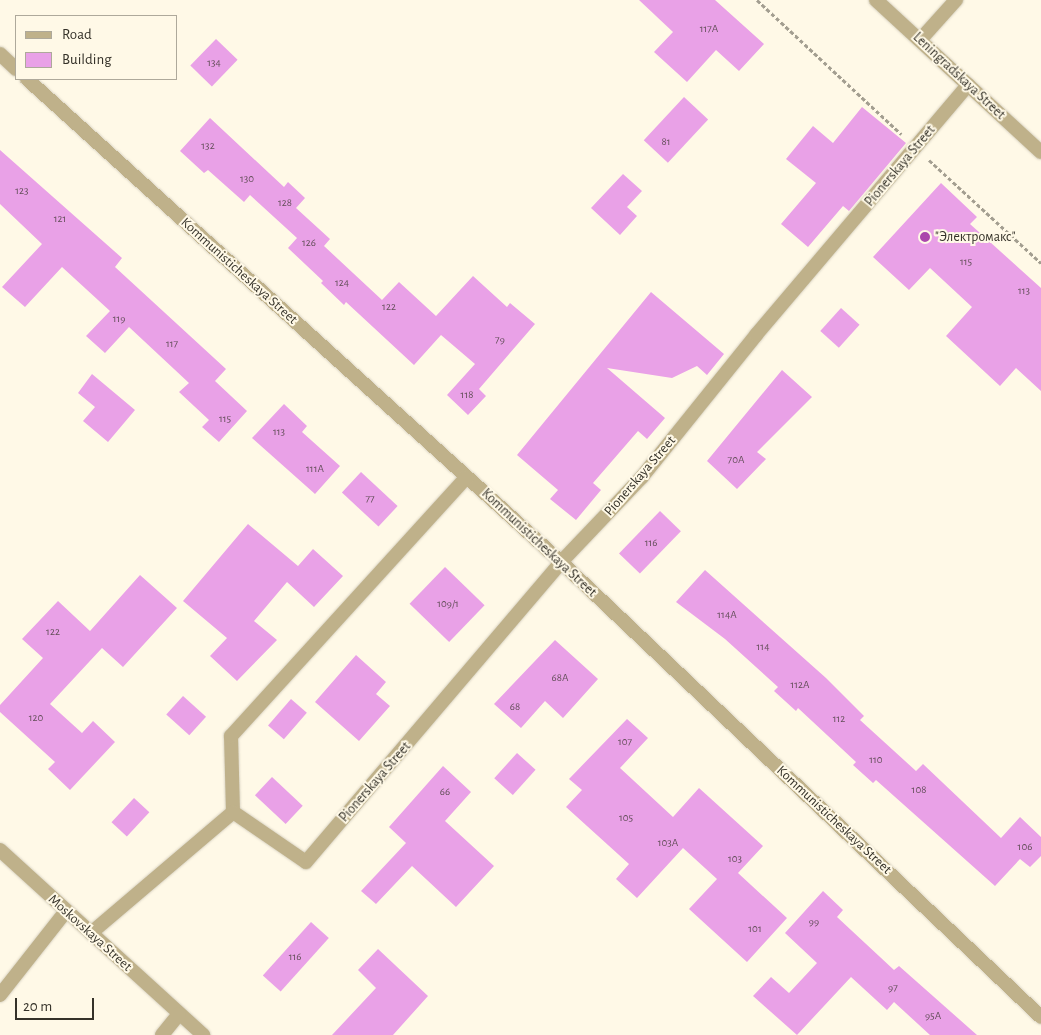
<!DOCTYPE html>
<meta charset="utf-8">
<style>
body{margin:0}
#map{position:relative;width:1041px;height:1035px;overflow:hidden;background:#fff9e7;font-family:"Alegreya Sans",sans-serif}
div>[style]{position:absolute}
.building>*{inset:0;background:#e9a1e7;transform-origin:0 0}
.path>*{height:3px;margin-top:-1.5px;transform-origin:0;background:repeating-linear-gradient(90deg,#a39e90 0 4px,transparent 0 6.5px)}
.roads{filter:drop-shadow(0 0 1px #dbd5c5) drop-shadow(0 0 1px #dbd5c5)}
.minor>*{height:14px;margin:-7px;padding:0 7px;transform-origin:7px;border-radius:7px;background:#bfb18a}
.tertiary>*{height:14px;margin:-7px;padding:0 7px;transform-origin:7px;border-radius:7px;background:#bfb18a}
.dots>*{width:14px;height:14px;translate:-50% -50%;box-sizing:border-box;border:2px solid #fff9e7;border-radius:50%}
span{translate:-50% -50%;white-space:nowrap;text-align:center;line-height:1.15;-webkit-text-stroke:4px #fff9e7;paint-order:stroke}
.number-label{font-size:11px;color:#624e58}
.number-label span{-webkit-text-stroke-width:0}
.street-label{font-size:14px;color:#353229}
.poi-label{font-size:14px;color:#353229}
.left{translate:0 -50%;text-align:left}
.legend{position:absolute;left:15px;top:15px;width:162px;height:65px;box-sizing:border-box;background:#fff9e7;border:1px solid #aea99b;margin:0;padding:6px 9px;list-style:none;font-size:15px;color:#353229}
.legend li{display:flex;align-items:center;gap:10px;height:25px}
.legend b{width:25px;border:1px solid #aea99b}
.scale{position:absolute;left:15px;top:998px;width:79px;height:22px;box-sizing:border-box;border:2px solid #353229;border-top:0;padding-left:6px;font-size:15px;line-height:18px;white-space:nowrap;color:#353229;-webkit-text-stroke:4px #fff9e7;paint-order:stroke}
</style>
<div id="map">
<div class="building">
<i style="clip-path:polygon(639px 0,715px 0,764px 44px,739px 71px,716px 50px,687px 82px,654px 52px,673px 32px)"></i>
<i style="left:216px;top:39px;width:30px;height:37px;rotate:44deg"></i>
<i style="left:684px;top:97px;width:33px;height:59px;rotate:43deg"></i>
<i style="clip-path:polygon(862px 107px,906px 143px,849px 211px,843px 206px,808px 247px,781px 224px,816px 183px,786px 159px,813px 126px,833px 143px)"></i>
<i style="clip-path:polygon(210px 118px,284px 187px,288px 182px,305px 198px,296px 208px,330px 239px,324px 246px,382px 300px,399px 282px,436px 316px,473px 276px,507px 307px,510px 303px,535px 324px,479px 389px,486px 396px,468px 415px,447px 395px,475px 364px,441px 335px,414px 365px,346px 302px,344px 305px,321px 283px,323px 281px,288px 248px,297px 238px,250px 195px,244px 202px,208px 170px,204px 173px,180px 151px)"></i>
<i style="clip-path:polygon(0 150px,122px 258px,115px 267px,226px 369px,215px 381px,247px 411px,219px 442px,202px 427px,209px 420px,179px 392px,189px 383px,129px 327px,105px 353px,86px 336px,110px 311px,62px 267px,25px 307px,2px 287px,42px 244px,0 204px)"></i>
<i style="clip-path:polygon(623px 174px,642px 191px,627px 207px,637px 216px,620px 235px,591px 208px)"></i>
<i style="clip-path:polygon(941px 183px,977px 217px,970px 224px,1041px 288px,1041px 391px,1016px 368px,1000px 386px,946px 336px,972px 307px,930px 268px,909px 290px,873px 257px)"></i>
<i style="clip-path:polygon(651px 292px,724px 354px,707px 375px,697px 366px,672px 378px,607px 368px,665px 418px,647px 439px,638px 431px,593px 483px,601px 490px,576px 520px,550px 499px,558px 490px,517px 455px)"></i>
<i style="left:841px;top:308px;width:25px;height:31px;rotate:42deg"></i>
<i style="clip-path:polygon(782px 370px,812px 397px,757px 452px,766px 459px,737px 489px,707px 461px)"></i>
<i style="clip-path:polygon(92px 374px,135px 410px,108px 442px,83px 421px,95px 407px,78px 393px)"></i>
<i style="clip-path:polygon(284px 404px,307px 426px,302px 432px,340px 466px,315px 494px,252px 438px)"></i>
<i style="left:361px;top:472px;width:50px;height:28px;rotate:43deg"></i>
<i style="left:660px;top:511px;width:29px;height:59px;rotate:44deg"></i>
<i style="clip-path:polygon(248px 524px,298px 566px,313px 549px,343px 576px,314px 607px,287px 582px,254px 621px,277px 640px,237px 681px,210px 656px,227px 638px,183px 601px)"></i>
<i style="left:445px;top:567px;width:55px;height:51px;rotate:44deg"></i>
<i style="clip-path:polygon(705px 570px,826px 678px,864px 716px,860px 720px,916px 771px,923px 764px,1001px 838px,1020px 817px,1041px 837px,1041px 856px,1030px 867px,1020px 859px,995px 886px,876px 780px,873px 783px,853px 765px,856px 762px,798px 708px,796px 711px,774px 691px,778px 687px,725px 639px,676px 602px)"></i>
<i style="clip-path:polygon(140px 575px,177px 608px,123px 667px,102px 648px,50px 704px,82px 733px,93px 721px,115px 742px,70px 790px,48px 769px,55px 762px,0 712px,0 705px,43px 658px,22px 639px,58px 601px,90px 631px)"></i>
<i style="clip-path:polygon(555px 640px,598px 679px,563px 718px,545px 701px,521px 728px,494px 704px)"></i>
<i style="clip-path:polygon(356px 655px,386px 682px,376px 694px,390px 706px,359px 741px,315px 702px)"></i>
<i style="left:183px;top:696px;width:31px;height:25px;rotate:42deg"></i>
<i style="left:291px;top:699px;width:21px;height:35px;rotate:41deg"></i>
<i style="clip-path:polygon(627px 719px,648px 738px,620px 768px,673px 817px,699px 788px,763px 846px,738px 873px,787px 918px,747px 962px,689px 909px,717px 879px,683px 848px,637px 898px,616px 879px,629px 864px,566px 807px,582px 790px,569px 779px)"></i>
<i style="left:517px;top:753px;width:25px;height:34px;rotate:42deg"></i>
<i style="clip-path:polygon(443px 766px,471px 792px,445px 821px,494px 866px,456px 907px,412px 866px,376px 904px,361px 891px,406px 843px,389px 827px)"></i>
<i style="left:272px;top:777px;width:42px;height:25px;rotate:43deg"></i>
<i style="left:134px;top:798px;width:21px;height:33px;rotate:43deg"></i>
<i style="clip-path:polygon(823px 891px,843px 910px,837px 917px,894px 970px,899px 966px,977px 1035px,930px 1035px,894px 1002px,887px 1010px,851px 977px,797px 1035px,753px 996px,771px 977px,789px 993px,817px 963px,785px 933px)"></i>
<i style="left:311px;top:922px;width:24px;height:72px;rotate:42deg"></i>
<i style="clip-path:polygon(378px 949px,428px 996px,393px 1035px,332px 1035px,376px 988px,358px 970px)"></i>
</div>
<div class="path">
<i style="left:757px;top:0;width:197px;rotate:42.9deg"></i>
<i style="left:929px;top:160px;width:152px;rotate:42.6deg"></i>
</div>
<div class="roads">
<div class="minor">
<i style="left:920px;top:40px;width:54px;rotate:-48deg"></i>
<i style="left:0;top:54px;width:22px;rotate:43deg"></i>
<i style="left:27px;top:79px;width:720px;rotate:42.13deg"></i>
<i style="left:561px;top:562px;width:661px;rotate:43.47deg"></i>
<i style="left:233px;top:812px;width:76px;rotate:-91.5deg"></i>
<i style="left:231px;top:736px;width:350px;rotate:-47.7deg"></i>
<i style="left:0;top:850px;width:275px;rotate:42.3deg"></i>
<i style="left:91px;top:933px;width:187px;rotate:-40.4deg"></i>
<i style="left:233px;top:812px;width:88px;rotate:34.4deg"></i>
<i style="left:306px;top:862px;width:394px;rotate:-49.6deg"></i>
<i style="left:561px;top:562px;width:117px;rotate:-46.4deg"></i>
<i style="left:642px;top:477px;width:182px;rotate:-51.2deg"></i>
<i style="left:756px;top:335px;width:328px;rotate:-49.7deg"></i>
<i style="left:0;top:995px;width:107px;rotate:-51.8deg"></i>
<i style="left:162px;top:1035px;width:27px;rotate:-51deg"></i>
</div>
<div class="tertiary">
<i style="left:876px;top:0;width:224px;rotate:42.7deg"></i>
</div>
</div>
<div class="dots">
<i style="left:925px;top:237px;background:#ab47ac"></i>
</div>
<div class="number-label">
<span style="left:709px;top:29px">117А</span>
<span style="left:214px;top:63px">134</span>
<span style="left:666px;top:142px">81</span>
<span style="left:208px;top:146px">132</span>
<span style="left:247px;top:179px">130</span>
<span style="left:22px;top:191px">123</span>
<span style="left:285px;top:203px">128</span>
<span style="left:60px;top:219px">121</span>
<span style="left:309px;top:243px">126</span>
<span style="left:966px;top:262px">115</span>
<span style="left:342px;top:283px">124</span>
<span style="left:1024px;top:291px">113</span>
<span style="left:389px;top:307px">122</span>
<span style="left:119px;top:319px">119</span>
<span style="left:500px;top:340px">79</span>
<span style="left:172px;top:344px">117</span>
<span style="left:467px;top:395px">118</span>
<span style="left:225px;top:419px">115</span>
<span style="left:279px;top:432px">113</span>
<span style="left:736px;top:460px">70А</span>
<span style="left:315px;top:469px">111А</span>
<span style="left:370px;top:499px">77</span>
<span style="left:651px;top:543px">116</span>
<span style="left:448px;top:604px">109/1</span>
<span style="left:727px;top:615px">114А</span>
<span style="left:53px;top:632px">122</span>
<span style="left:763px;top:647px">114</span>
<span style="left:560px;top:678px">68А</span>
<span style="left:800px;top:685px">112А</span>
<span style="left:515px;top:707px">68</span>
<span style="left:36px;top:718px">120</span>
<span style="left:839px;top:719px">112</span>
<span style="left:625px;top:742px">107</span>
<span style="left:876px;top:760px">110</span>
<span style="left:919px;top:790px">108</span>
<span style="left:445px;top:792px">66</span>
<span style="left:626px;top:818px">105</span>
<span style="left:668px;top:843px">103А</span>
<span style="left:1025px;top:847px">106</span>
<span style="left:735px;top:859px">103</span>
<span style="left:814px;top:922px">99</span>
<span style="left:755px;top:929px">101</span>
<span style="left:295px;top:957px">116</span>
<span style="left:893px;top:988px">97</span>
<span style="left:933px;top:1016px">95А</span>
</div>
<div class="street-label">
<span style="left:959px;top:76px;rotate:43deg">Leningradskaya Street</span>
<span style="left:900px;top:166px;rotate:-50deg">Pionerskaya Street</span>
<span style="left:239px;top:271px;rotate:42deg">Kommunisticheskaya Street</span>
<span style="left:640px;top:476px;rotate:-49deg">Pionerskaya Street</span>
<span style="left:539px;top:543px;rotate:43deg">Kommunisticheskaya Street</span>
<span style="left:375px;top:782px;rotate:-49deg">Pionerskaya Street</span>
<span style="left:834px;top:820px;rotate:43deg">Kommunisticheskaya Street</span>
<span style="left:90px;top:933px;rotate:42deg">Moskovskaya Street</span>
</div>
<div class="poi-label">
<span class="left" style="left:935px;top:237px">"Электромакс"</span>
</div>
<ul class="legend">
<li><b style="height:6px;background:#bfb18a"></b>Road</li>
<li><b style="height:14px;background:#e9a1e7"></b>Building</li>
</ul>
<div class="scale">20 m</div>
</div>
